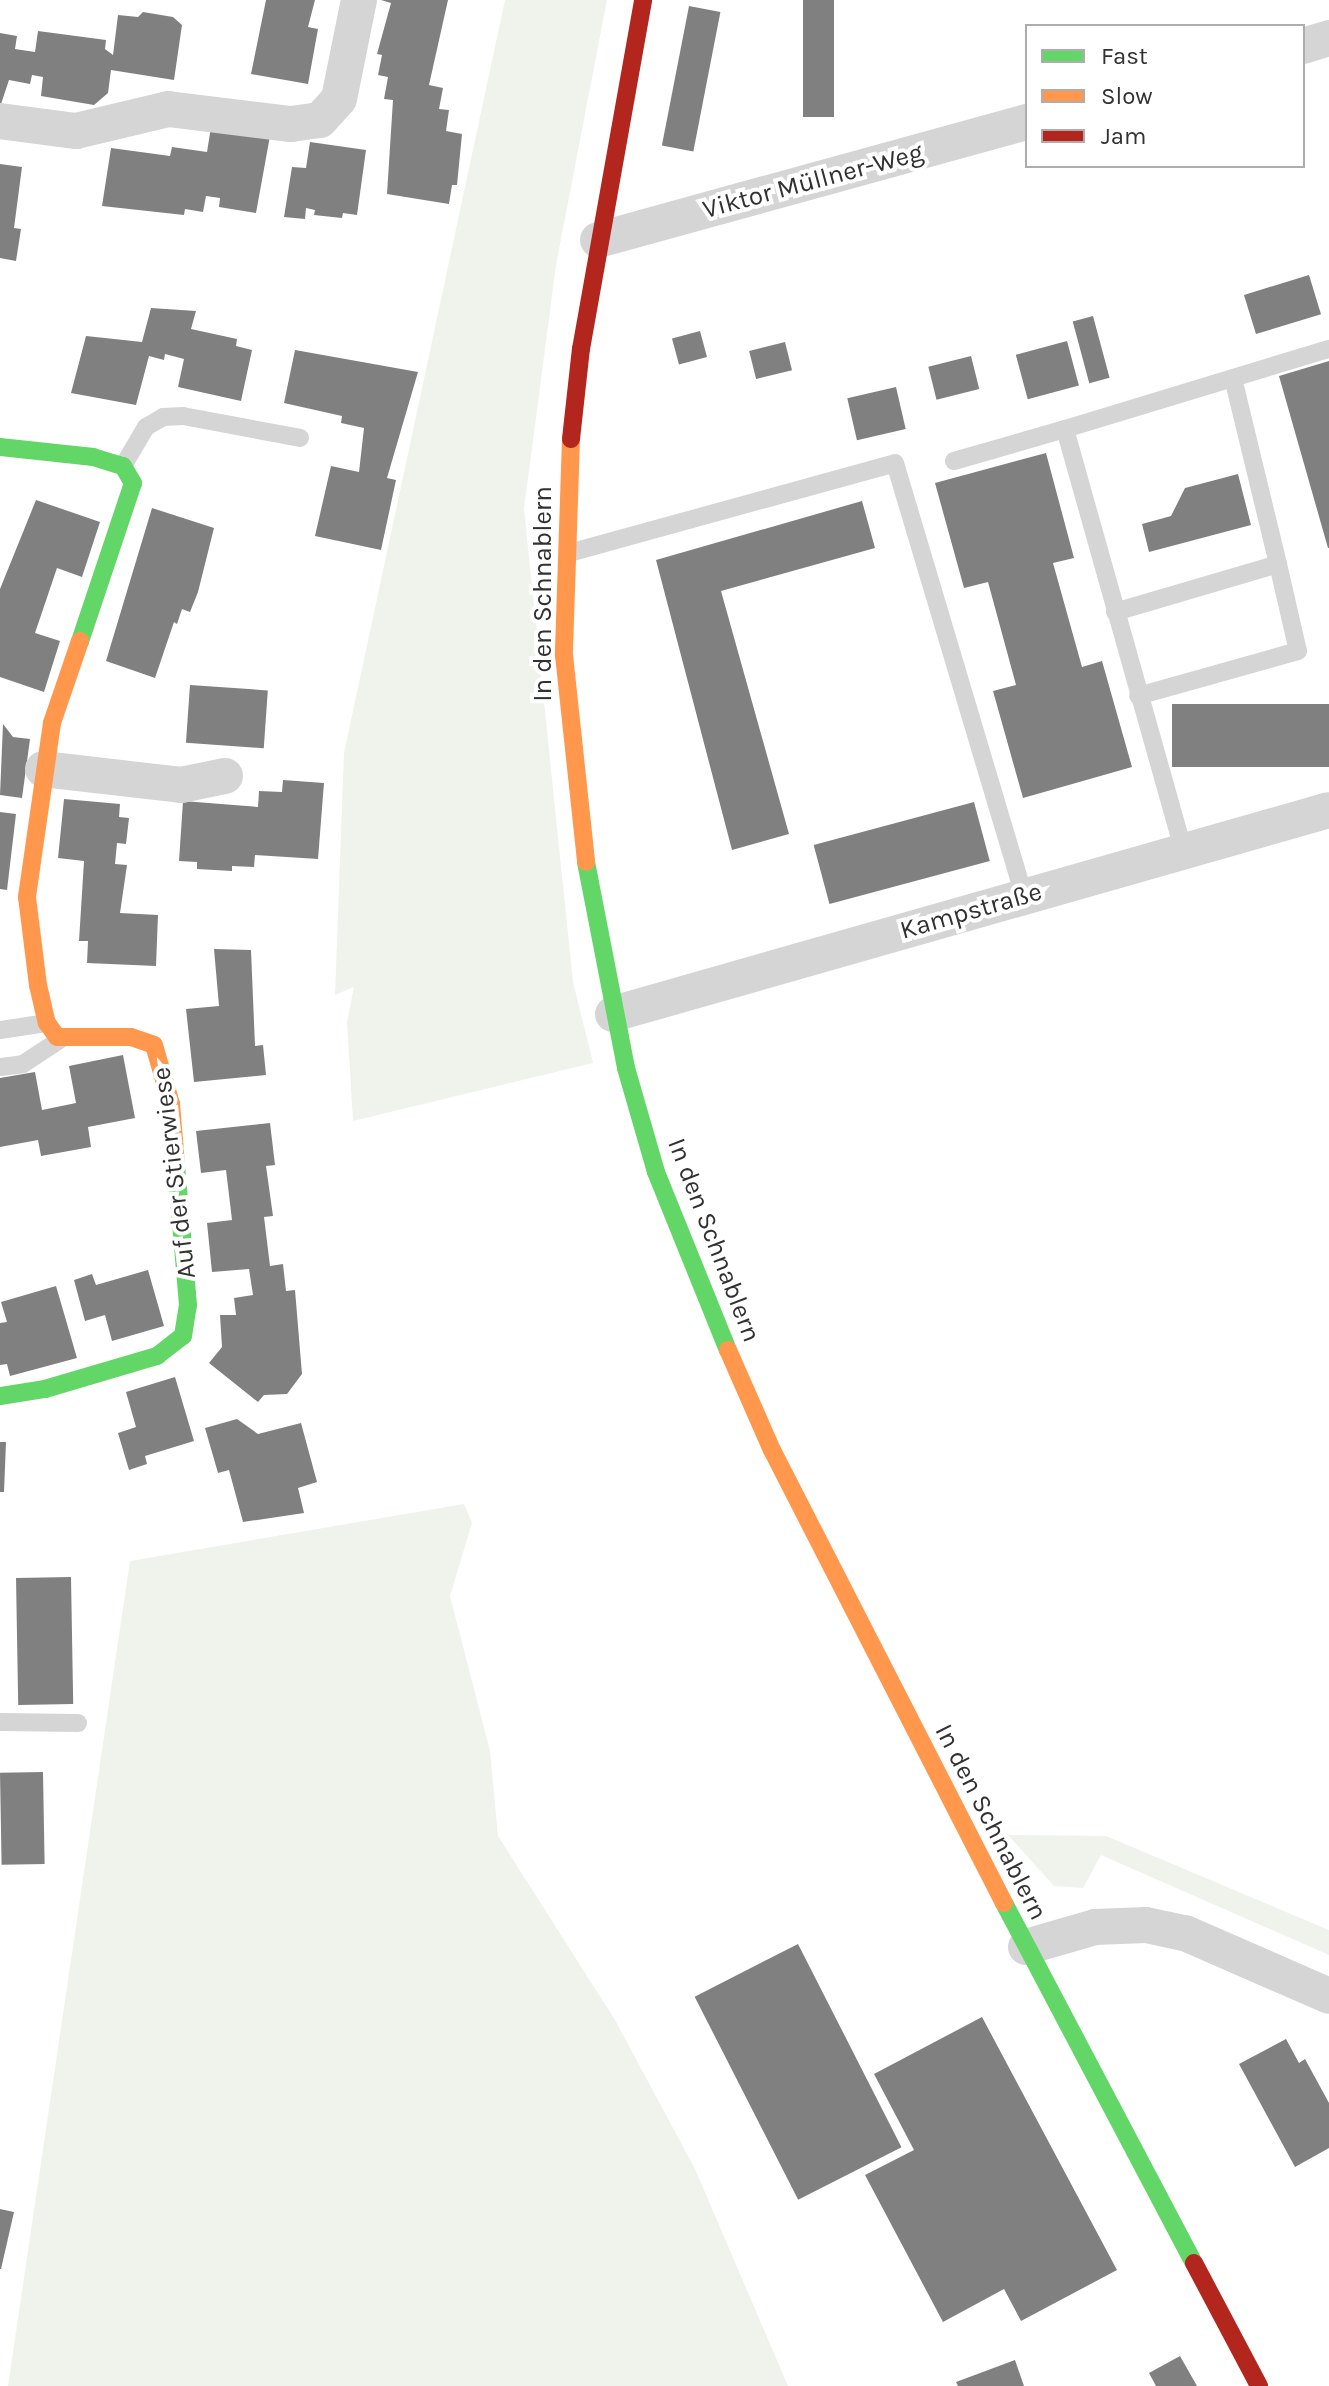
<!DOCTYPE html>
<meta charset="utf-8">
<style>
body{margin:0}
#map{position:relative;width:1329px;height:2386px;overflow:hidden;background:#fff;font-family:Karla,sans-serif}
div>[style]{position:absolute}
.green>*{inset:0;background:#eff3ec}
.building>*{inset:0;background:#808080;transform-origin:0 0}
.lane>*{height:18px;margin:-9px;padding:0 9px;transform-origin:9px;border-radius:9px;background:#d5d5d5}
.street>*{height:36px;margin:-18px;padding:0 18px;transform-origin:18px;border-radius:18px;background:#d5d5d5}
.fast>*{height:18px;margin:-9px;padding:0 9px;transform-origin:9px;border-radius:9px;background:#63d668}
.slow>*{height:18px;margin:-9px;padding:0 9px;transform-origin:9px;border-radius:9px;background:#ff974d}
.jam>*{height:18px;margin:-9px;padding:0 9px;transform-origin:9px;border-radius:9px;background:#b3261e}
span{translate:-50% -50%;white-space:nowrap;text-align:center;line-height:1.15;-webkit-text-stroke:8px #fff;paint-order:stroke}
.street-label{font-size:26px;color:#313131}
.legend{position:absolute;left:1025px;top:24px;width:280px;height:144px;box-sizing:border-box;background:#fff;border:2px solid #adadad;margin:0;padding:10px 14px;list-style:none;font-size:24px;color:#313131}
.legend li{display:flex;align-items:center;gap:16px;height:40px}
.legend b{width:40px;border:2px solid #adadad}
</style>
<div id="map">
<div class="green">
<i style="clip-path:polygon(505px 0,607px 0,556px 265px,524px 509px,573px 982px,593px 1063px,353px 1121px,347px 1022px,354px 987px,335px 995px,344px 753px)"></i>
<i style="clip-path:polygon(464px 1504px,472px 1523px,450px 1596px,490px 1751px,498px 1836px,615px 2020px,695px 2169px,788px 2386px,8px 2386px,130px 1561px)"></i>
<i style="clip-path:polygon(1008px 1835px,1106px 1836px,1329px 1930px,1329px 1955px,1101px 1855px,1083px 1888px,1054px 1886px)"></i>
</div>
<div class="building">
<i style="clip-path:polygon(266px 0,315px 0,308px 27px,318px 29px,308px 84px,251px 74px)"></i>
<i style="clip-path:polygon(381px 0,448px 0,429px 85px,443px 88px,439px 109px,449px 110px,446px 131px,462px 134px,457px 185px,452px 185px,449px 204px,387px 194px,393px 100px,384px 99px,388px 77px,378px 75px,382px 55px,377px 54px,391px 3px)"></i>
<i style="left:803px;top:0;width:31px;height:117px"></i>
<i style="left:689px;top:6px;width:32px;height:142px;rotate:11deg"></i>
<i style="clip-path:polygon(143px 12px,173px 17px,182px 25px,174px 80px,111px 70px,108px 93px,94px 105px,41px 96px,43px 77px,32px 75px,30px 84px,9px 80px,0 107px,0 33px,17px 36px,15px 49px,35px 52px,38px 31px,106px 40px,105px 49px,113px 55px,118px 15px,138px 17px)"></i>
<i style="clip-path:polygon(211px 127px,270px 136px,256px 213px,219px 207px,220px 198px,206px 196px,203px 212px,185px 209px,184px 215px,102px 206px,111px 148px,170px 156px,172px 147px,207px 152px)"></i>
<i style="clip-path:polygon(310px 142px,366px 150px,357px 215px,343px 213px,342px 218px,314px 215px,315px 210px,306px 208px,305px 219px,284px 217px,292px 167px,306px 168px)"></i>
<i style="clip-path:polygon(0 164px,22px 167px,14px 228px,21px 229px,16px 261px,0 258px)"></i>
<i style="left:1309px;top:275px;width:41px;height:68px;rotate:73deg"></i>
<i style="clip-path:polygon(151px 308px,196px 311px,191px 329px,237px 339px,236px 346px,252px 350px,241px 401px,178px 387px,184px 359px,165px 354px,164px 360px,149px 356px,136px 405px,71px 393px,86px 336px,142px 342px)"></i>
<i style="left:1093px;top:316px;width:64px;height:21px;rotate:75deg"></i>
<i style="left:700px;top:331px;width:27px;height:29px;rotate:75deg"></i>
<i style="left:1067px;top:341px;width:46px;height:53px;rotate:75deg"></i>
<i style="left:785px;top:342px;width:29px;height:37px;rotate:76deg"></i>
<i style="clip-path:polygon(295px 350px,418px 372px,387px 478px,396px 480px,381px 550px,315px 536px,331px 466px,359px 472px,364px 428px,341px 423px,342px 416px,284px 403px)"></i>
<i style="left:971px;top:356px;width:34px;height:44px;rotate:76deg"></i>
<i style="clip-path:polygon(1329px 361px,1329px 548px,1328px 548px,1279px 376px)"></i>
<i style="left:896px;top:387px;width:43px;height:50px;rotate:77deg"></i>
<i style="clip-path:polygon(1046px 453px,1074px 558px,1053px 563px,1082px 667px,1102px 661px,1132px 767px,1023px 798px,993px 691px,1016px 685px,988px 582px,964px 588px,935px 483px)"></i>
<i style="clip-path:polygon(1238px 474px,1251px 525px,1149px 552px,1142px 524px,1171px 516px,1185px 488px)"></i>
<i style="clip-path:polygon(36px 500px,100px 522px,82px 577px,57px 568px,35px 633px,60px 641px,44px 692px,0 677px,0 589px)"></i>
<i style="clip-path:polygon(862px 501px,875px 548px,721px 591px,789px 834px,732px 850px,656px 560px)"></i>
<i style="clip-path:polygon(152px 508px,214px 528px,198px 592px,190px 612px,182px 609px,177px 624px,174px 622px,155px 678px,106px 661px)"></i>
<i style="left:190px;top:685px;width:78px;height:58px;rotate:4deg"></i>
<i style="left:1329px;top:704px;width:63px;height:157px;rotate:90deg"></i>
<i style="clip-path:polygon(3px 724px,13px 737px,30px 739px,22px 798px,0 795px)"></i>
<i style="clip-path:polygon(283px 780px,324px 783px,318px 859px,255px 855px,254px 867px,232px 866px,232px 871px,197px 869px,197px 862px,179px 861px,183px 801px,258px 807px,259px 791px,282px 792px)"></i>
<i style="clip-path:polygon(64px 799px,120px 804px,119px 817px,129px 818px,126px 844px,117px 843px,115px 864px,127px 865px,120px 913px,158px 915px,156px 966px,87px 963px,88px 941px,79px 941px,84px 861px,58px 858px)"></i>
<i style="left:974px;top:802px;width:61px;height:166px;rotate:75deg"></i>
<i style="clip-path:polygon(0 812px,16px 814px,7px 890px,0 889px)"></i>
<i style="clip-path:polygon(214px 949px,251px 950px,255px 1046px,263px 1045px,266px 1075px,194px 1082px,186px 1009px,219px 1006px)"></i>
<i style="clip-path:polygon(123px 1055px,135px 1118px,88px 1127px,91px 1147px,41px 1156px,38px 1140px,0 1147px,0 1078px,35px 1072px,42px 1110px,76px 1103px,69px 1066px)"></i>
<i style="clip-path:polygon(270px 1123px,275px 1165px,266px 1166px,273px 1216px,264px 1217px,270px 1266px,283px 1264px,286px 1291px,295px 1290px,302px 1374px,287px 1394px,264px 1395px,258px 1402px,209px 1363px,222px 1347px,220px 1315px,236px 1315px,234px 1298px,253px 1295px,249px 1269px,212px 1272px,207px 1223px,232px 1220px,226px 1170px,201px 1173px,196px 1131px)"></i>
<i style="clip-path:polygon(148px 1270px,164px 1326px,112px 1341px,105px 1315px,85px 1321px,74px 1280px,92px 1274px,96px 1285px)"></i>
<i style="clip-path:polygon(56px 1286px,77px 1358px,10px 1376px,7px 1364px,0 1365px,0 1323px,7px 1322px,1px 1302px)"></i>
<i style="clip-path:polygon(175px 1377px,194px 1441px,145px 1456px,147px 1464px,129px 1470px,118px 1433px,136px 1427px,126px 1392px)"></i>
<i style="clip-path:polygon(237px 1419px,258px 1434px,301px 1423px,317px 1482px,298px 1488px,304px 1513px,243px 1522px,229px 1470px,218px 1473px,205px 1428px)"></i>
<i style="clip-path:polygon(0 1442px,6px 1442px,4px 1492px,0 1492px)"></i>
<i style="left:71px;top:1577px;width:127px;height:55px;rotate:89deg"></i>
<i style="left:43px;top:1772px;width:92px;height:43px;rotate:89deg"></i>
<i style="left:798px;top:1944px;width:228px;height:116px;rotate:63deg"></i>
<i style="clip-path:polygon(982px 2017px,1117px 2270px,1021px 2321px,1004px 2289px,943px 2322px,865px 2175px,914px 2150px,874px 2074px)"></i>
<i style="clip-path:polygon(1286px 2039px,1299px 2063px,1305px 2059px,1329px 2103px,1329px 2148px,1295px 2167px,1239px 2064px)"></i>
<i style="clip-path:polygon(0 2209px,14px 2212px,1px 2269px,0 2269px)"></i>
<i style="clip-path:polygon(1180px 2356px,1197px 2386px,1156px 2386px,1149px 2373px)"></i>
<i style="clip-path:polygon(1015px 2360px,1024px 2386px,958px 2386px,956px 2382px)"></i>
</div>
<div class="lane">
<i style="left:1233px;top:378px;width:191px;rotate:76.4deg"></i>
<i style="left:1065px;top:429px;width:276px;rotate:-16.9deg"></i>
<i style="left:954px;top:461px;width:116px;rotate:-16.1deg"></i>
<i style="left:1065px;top:429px;width:438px;rotate:74.3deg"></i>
<i style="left:123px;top:466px;width:45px;rotate:-59.5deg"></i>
<i style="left:146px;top:427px;width:20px;rotate:-30deg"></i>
<i style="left:163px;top:417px;width:20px;rotate:-3deg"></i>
<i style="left:183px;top:416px;width:119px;rotate:10.6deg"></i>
<i style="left:569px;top:553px;width:338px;rotate:-15.4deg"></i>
<i style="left:895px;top:463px;width:452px;rotate:73.4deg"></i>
<i style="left:1115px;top:612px;width:170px;rotate:-16.4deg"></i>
<i style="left:1278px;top:564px;width:89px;rotate:77.1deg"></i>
<i style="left:1298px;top:651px;width:166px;rotate:164.3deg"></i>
<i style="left:0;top:1030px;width:48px;rotate:-8.5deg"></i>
<i style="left:0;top:1067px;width:23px;rotate:-7deg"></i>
<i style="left:23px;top:1064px;width:45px;rotate:-33.3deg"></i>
<i style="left:0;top:1722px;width:78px;rotate:0.7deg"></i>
</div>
<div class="street">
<i style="left:1303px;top:46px;width:27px;rotate:-17deg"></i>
<i style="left:0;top:121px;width:77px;rotate:7.5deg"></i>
<i style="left:76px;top:131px;width:95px;rotate:-13.4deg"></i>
<i style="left:168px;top:109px;width:124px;rotate:7deg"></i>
<i style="left:291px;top:124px;width:29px;rotate:-8deg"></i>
<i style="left:320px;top:120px;width:28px;rotate:-48deg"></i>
<i style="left:339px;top:99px;width:101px;rotate:-78.6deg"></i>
<i style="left:598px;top:240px;width:445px;rotate:-15.4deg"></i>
<i style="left:43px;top:769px;width:139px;rotate:6.6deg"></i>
<i style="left:181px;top:785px;width:45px;rotate:-11.6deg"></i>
<i style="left:613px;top:1014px;width:744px;rotate:-15.9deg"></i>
<i style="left:1026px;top:1947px;width:72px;rotate:-16.2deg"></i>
<i style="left:1095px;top:1927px;width:51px;rotate:-2.2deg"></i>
<i style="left:1146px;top:1925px;width:40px;rotate:12deg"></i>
<i style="left:1185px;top:1933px;width:157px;rotate:23.6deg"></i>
</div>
<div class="fast">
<i style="left:0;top:447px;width:94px;rotate:6.1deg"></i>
<i style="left:93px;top:457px;width:31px;rotate:17deg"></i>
<i style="left:123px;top:466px;width:20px;rotate:60deg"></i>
<i style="left:133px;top:483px;width:167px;rotate:108.5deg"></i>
<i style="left:586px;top:862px;width:210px;rotate:79deg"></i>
<i style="left:626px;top:1068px;width:108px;rotate:73.9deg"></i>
<i style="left:656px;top:1172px;width:192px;rotate:68deg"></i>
<i style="left:0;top:1396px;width:46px;rotate:-8.8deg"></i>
<i style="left:45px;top:1389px;width:117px;rotate:-16.4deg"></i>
<i style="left:157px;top:1356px;width:33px;rotate:-38deg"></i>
<i style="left:183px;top:1336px;width:31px;rotate:-81deg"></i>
<i style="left:188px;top:1305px;width:154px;rotate:-94.9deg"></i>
<i style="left:1004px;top:1903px;width:407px;rotate:62.2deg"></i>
</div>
<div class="slow">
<i style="left:571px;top:439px;width:216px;rotate:91.9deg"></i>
<i style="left:564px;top:655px;width:208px;rotate:83.9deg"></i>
<i style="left:80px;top:641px;width:87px;rotate:108.9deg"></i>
<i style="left:52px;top:723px;width:176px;rotate:98.2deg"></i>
<i style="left:27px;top:897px;width:89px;rotate:82.9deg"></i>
<i style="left:38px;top:985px;width:39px;rotate:77deg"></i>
<i style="left:47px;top:1023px;width:17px;rotate:54deg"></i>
<i style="left:57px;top:1037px;width:74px"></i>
<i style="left:131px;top:1037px;width:24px;rotate:19deg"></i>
<i style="left:154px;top:1045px;width:61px;rotate:73.9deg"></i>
<i style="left:171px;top:1104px;width:48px;rotate:85.2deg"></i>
<i style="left:728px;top:1350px;width:109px;rotate:66.3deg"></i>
<i style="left:772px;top:1450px;width:509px;rotate:62.88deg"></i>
</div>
<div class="jam">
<i style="left:571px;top:439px;width:91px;rotate:-83.7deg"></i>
<i style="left:581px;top:349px;width:354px;rotate:-79.9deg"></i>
<i style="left:1194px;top:2263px;width:139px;rotate:62.1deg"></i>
</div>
<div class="street-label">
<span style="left:813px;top:181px;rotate:-15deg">Viktor Müllner-Weg</span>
<span style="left:543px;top:594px;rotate:-90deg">In den Schnablern</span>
<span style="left:971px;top:911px;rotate:-16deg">Kampstraße</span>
<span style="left:174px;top:1173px;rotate:-97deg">Auf der Stierwiese</span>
<span style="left:714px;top:1240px;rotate:69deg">In den Schnablern</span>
<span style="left:991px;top:1822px;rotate:63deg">In den Schnablern</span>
</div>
<ul class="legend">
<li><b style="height:10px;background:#63d668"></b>Fast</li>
<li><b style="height:10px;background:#ff974d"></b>Slow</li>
<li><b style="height:10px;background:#b3261e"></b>Jam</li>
</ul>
</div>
